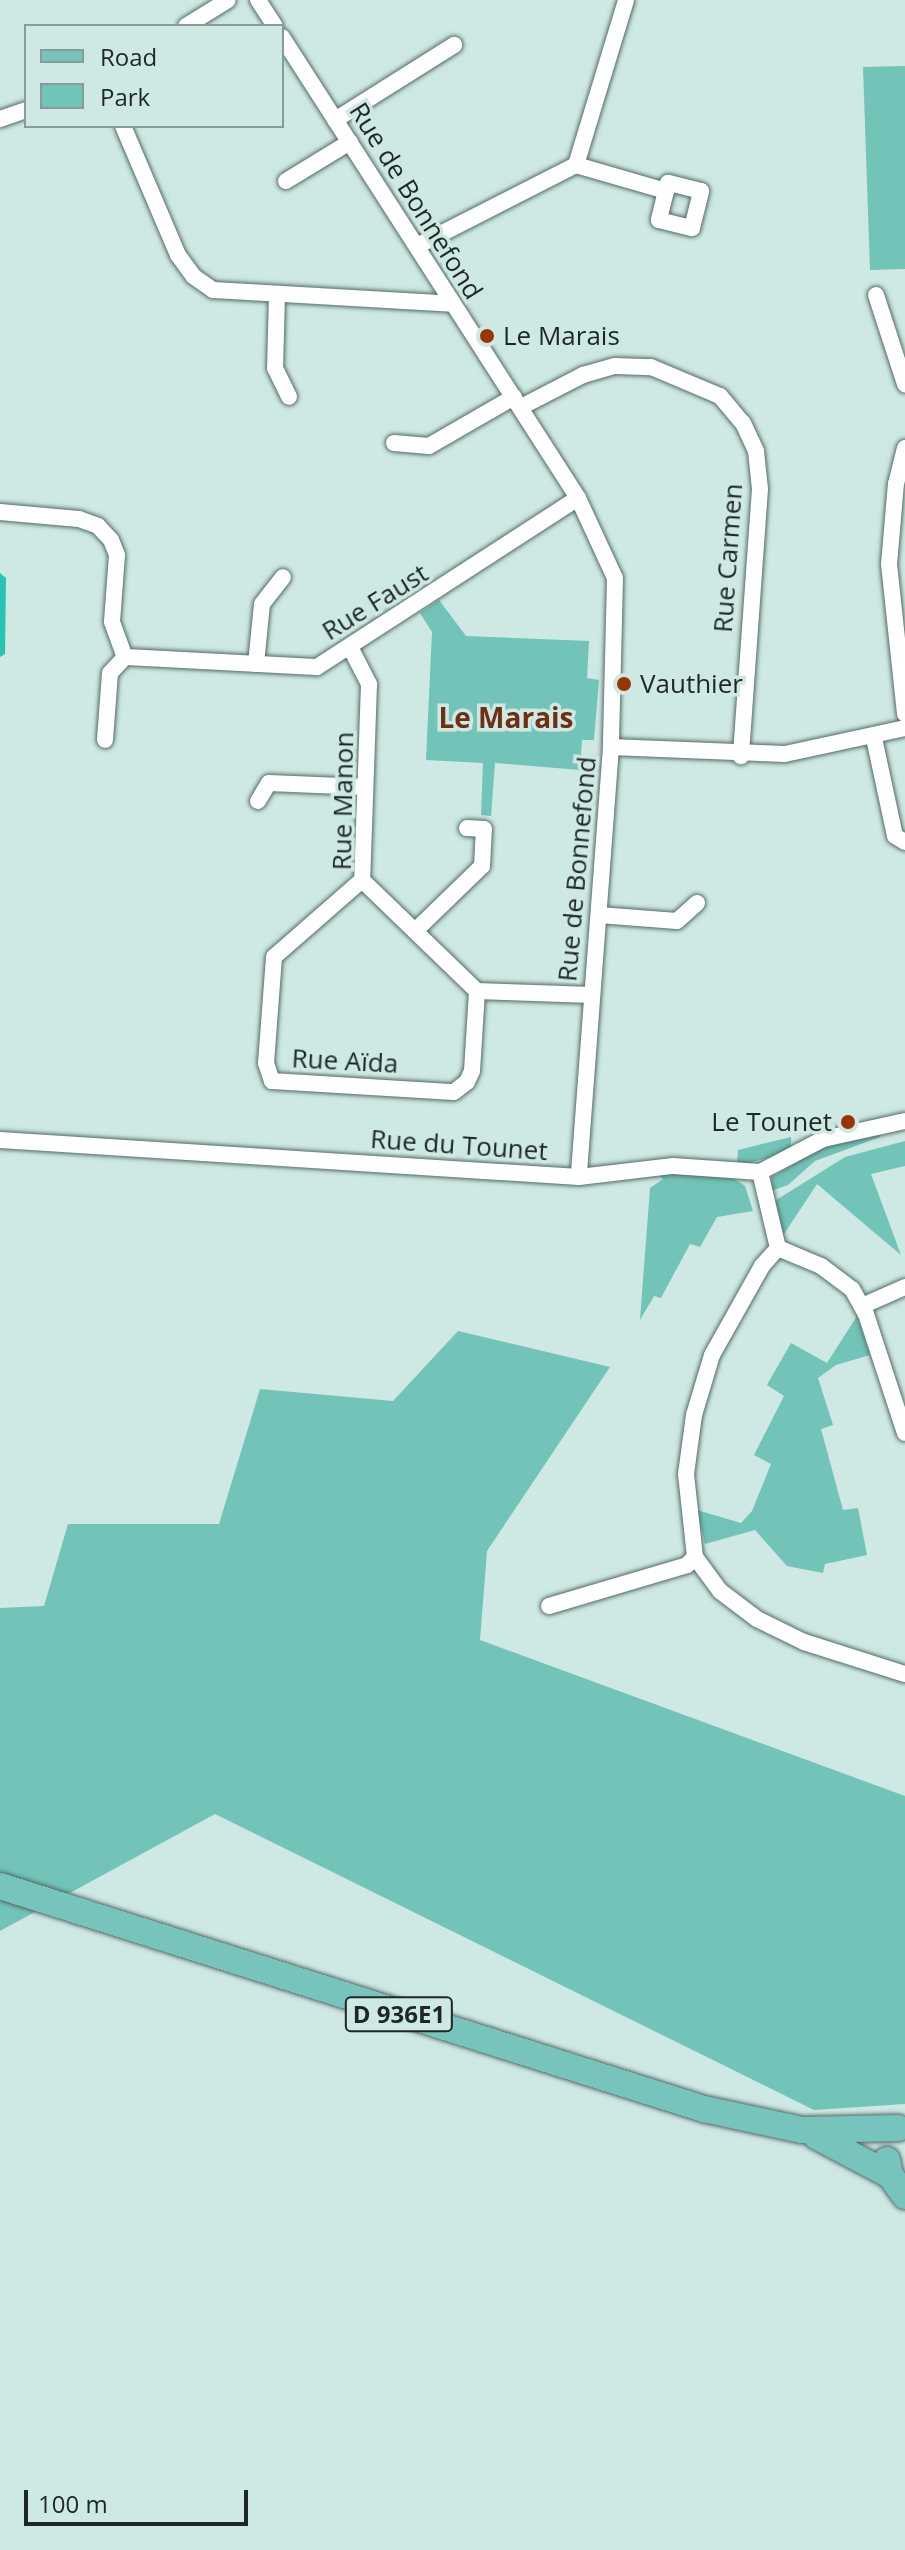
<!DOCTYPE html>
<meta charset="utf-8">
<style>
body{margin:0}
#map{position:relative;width:905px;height:2550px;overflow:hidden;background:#cee8e3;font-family:"Open Sans",sans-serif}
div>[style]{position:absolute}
.green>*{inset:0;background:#71c4b7}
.water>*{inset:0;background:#2ac2b1}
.roads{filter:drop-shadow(0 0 2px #546b67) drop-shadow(0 0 2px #546b67)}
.street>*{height:16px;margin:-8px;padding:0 8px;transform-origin:8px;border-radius:8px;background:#fff}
.primary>*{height:26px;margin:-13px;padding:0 13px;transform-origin:13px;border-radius:13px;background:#76c4bc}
.dots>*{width:22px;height:22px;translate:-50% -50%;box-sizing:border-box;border:4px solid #cee8e3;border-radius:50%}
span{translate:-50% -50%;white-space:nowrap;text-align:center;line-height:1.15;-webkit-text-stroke:7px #cee8e3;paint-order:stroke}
.shield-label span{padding:2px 6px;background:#cee8e3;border:2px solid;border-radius:6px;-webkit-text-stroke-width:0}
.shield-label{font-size:24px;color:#1e2726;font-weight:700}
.street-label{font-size:26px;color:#1e2726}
.poi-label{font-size:26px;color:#1e2726}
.left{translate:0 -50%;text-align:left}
.right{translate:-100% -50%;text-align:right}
.neighbourhood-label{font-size:28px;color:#702f15;font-weight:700}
.legend{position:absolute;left:24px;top:24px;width:260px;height:104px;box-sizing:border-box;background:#cee8e3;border:2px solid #889b97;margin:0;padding:10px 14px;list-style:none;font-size:24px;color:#1e2726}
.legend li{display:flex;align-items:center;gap:16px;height:40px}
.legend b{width:40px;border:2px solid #889b97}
.scale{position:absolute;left:24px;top:2490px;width:224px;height:36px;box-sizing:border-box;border:4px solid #1e2726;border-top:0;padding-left:10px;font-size:24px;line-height:28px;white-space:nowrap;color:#1e2726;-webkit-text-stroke:6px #cee8e3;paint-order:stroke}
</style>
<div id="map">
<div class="green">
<i style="clip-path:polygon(905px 66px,905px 269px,870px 270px,863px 67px)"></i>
<i style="clip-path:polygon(439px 600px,466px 636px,589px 641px,587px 678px,599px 680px,594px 740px,582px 740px,580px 770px,495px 763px,491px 816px,481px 815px,483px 763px,426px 760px,432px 632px,420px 613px)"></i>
<i style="clip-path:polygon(880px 1132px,880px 1137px,815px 1161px,788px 1185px,771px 1191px,772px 1177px,831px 1142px)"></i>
<i style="clip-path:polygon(791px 1137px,791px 1152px,737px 1166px,738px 1150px)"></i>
<i style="clip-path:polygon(905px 1141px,905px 1166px,871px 1174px,901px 1255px,817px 1184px,782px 1237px,773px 1202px,845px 1157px)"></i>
<i style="clip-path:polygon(687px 1173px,730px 1176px,745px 1186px,753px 1211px,717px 1217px,700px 1247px,690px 1244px,661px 1298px,654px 1296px,640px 1320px,650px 1188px,663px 1179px,657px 1175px)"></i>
<i style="clip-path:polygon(857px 1316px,870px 1355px,836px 1365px,818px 1378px,833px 1425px,821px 1429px,843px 1510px,858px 1508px,867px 1555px,825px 1564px,823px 1573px,787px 1566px,755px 1530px,705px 1544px,697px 1510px,741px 1523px,752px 1511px,771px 1464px,754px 1455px,784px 1396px,767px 1385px,791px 1343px,827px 1363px)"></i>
<i style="clip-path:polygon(458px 1331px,610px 1367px,487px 1551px,480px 1640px,905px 1796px,905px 2104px,814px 2110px,215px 1814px,0 1931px,0 1608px,44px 1606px,68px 1524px,219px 1524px,260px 1389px,393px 1401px)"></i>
</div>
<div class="water">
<i style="clip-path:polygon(0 573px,6px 578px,5px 654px,0 657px)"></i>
</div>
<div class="roads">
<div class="street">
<i style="left:258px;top:0;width:31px;rotate:57deg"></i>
<i style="left:186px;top:26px;width:49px;rotate:-31.8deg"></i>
<i style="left:282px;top:37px;width:548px;rotate:57.3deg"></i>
<i style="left:578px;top:498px;width:88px;rotate:65.2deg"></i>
<i style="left:615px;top:578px;width:169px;rotate:91.4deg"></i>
<i style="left:611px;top:747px;width:431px;rotate:94.3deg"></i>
<i style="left:0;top:119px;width:28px;rotate:-19deg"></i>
<i style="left:335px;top:120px;width:141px;rotate:-32.2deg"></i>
<i style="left:123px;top:126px;width:140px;rotate:66.9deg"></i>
<i style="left:178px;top:255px;width:26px;rotate:54deg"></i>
<i style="left:193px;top:276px;width:24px;rotate:35deg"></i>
<i style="left:213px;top:290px;width:240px;rotate:3.3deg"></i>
<i style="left:576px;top:165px;width:94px;rotate:16.1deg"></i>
<i style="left:666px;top:191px;width:30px;rotate:104deg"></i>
<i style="left:659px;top:220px;width:34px;rotate:14deg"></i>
<i style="left:692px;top:228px;width:38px;rotate:-76deg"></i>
<i style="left:701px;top:191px;width:34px;rotate:-166deg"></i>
<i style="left:668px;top:183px;width:8px;rotate:104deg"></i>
<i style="left:286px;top:181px;width:75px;rotate:-31.4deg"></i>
<i style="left:417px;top:246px;width:178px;rotate:-27deg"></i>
<i style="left:576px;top:165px;width:172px;rotate:-73.1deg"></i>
<i style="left:277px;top:294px;width:74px;rotate:91.5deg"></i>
<i style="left:275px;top:368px;width:32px;rotate:64deg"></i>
<i style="left:876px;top:295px;width:94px;rotate:72deg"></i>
<i style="left:521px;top:407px;width:70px;rotate:-27.3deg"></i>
<i style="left:583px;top:375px;width:33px;rotate:-16deg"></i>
<i style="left:615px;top:366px;width:36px;rotate:2deg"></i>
<i style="left:651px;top:367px;width:75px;rotate:22.8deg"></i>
<i style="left:720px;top:396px;width:35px;rotate:50deg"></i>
<i style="left:743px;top:423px;width:31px;rotate:65deg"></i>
<i style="left:756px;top:451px;width:38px;rotate:84deg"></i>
<i style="left:760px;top:489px;width:268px;rotate:94.1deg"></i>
<i style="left:394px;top:443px;width:35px;rotate:5deg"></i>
<i style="left:429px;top:446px;width:98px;rotate:-30deg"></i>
<i style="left:905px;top:448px;width:36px;rotate:104deg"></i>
<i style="left:896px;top:483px;width:81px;rotate:94.9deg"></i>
<i style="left:889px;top:564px;width:151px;rotate:83.9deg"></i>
<i style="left:0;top:512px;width:79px;rotate:5.1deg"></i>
<i style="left:79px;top:519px;width:20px;rotate:20deg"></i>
<i style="left:98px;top:526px;width:19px;rotate:47deg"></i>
<i style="left:111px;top:540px;width:16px;rotate:68deg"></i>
<i style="left:117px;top:555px;width:67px;rotate:94.3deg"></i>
<i style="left:112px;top:622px;width:37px;rotate:70deg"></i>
<i style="left:125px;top:657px;width:22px;rotate:133deg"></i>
<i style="left:110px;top:673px;width:67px;rotate:94.3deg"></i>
<i style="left:350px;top:647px;width:42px;rotate:62.8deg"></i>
<i style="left:369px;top:684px;width:196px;rotate:92deg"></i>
<i style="left:362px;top:880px;width:160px;rotate:44deg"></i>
<i style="left:477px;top:991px;width:114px;rotate:2deg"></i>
<i style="left:125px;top:657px;width:192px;rotate:3deg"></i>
<i style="left:317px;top:667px;width:311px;rotate:-32.9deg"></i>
<i style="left:256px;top:664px;width:60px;rotate:-84.3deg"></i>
<i style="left:262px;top:604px;width:34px;rotate:-52deg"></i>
<i style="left:874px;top:738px;width:100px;rotate:77.9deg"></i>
<i style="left:895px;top:836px;width:12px;rotate:31deg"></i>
<i style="left:611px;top:747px;width:174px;rotate:2.3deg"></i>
<i style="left:785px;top:754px;width:123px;rotate:-12.2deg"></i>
<i style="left:258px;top:801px;width:21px;rotate:-59deg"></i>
<i style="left:269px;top:783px;width:96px;rotate:2.4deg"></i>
<i style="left:362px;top:880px;width:117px;rotate:138.8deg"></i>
<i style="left:274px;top:957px;width:106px;rotate:94.3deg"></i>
<i style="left:266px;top:1063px;width:19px;rotate:72deg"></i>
<i style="left:272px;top:1081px;width:182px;rotate:3.5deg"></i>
<i style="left:454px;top:1092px;width:16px;rotate:-38deg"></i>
<i style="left:467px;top:1082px;width:12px;rotate:-66deg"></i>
<i style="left:472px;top:1071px;width:80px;rotate:-86.4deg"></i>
<i style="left:599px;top:915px;width:78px;rotate:4.4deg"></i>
<i style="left:677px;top:921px;width:27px;rotate:-42deg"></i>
<i style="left:415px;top:931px;width:93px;rotate:-44.1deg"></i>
<i style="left:482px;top:866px;width:37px;rotate:-87deg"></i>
<i style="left:484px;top:829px;width:17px;rotate:-177deg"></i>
<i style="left:0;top:1140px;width:580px;rotate:3.66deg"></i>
<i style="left:579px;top:1177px;width:95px;rotate:-6.7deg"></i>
<i style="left:673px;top:1166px;width:87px;rotate:3.9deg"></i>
<i style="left:760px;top:1172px;width:71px;rotate:-27.6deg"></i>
<i style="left:823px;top:1139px;width:84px;rotate:-12.4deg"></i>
<i style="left:760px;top:1172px;width:78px;rotate:76.7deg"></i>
<i style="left:778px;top:1248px;width:47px;rotate:22.7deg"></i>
<i style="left:821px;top:1266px;width:39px;rotate:37deg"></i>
<i style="left:852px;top:1289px;width:29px;rotate:61deg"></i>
<i style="left:866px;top:1314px;width:125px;rotate:71.9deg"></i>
<i style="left:778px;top:1248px;width:24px;rotate:132deg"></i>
<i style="left:762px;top:1266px;width:102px;rotate:119.3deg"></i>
<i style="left:712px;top:1355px;width:63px;rotate:106.7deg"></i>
<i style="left:694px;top:1415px;width:60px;rotate:97.7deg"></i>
<i style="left:686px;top:1474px;width:83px;rotate:83.8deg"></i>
<i style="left:695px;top:1557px;width:42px;rotate:53.7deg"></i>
<i style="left:720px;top:1591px;width:46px;rotate:37.1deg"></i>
<i style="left:757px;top:1619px;width:52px;rotate:26.1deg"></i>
<i style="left:804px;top:1642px;width:106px;rotate:17.6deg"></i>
<i style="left:862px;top:1306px;width:47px;rotate:-23.8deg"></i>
<i style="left:549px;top:1606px;width:144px;rotate:-16.5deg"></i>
<i style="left:687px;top:1565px;width:11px;rotate:-45deg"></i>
</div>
<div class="primary">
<i style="left:0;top:1886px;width:738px;rotate:17.58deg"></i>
<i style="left:704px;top:2109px;width:100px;rotate:12.1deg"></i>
<i style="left:802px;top:2130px;width:96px;rotate:-1.2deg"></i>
<i style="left:816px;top:2136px;width:84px;rotate:27.8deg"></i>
<i style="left:887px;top:2160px;width:15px;rotate:79deg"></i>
<i style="left:890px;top:2175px;width:26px;rotate:54deg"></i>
</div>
</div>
<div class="dots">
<i style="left:487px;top:336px;background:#993502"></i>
<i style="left:624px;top:684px;background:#993502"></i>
<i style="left:848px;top:1122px;background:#993502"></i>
</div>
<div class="shield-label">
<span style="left:399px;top:2014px">D 936E1</span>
</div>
<div class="street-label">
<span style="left:416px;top:201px;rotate:58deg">Rue de Bonnefond</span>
<span style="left:728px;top:558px;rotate:-86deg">Rue Carmen</span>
<span style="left:375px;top:602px;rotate:-32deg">Rue Faust</span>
<span style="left:343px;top:801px;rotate:-89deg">Rue Manon</span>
<span style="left:577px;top:869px;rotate:-85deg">Rue de Bonnefond</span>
<span style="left:345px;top:1061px;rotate:3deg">Rue Aïda</span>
<span style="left:459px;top:1145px;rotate:4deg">Rue du Tounet</span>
</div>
<div class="poi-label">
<span class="left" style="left:503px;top:336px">Le Marais</span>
<span class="left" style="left:640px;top:684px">Vauthier</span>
<span class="right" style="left:832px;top:1122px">Le Tounet</span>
</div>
<div class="neighbourhood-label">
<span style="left:506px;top:717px">Le Marais</span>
</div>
<ul class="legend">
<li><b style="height:10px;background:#76c4bc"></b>Road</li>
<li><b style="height:22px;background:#71c4b7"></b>Park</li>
</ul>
<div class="scale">100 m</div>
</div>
